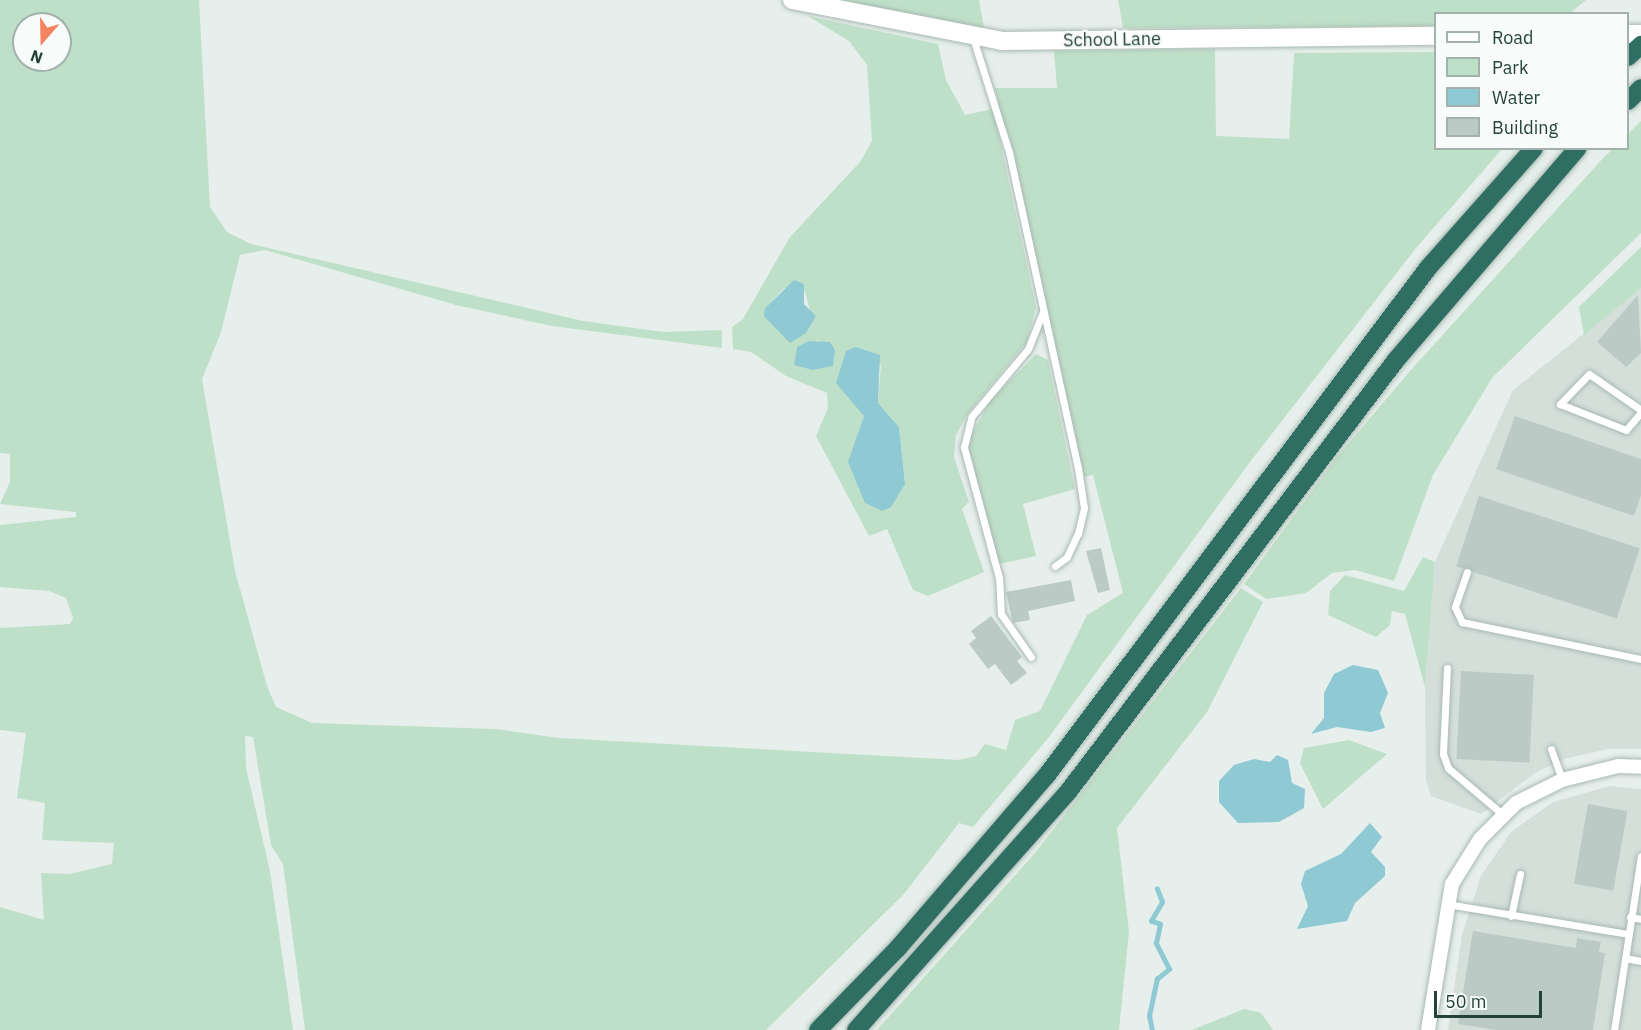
<!DOCTYPE html>
<style>
body{margin:0}
#map{position:relative;width:1641px;height:1030px;overflow:hidden;background:#e6efeb;font-family:"IBM Plex Sans",sans-serif}
div>[style]{position:absolute}
.built>*{inset:0;background:#d4dfda}
.green>*{inset:0;background:#bfe0c8}
.water>*{inset:0;background:#8ec9d4}
.stream>*{height:4.5px;margin:-2.25px;padding:0 2.25px;transform-origin:2.25px;border-radius:2.25px;background:#8ec9d4}
.building>*{inset:0;background:#bbcac4;transform-origin:0 0}
.roads{filter:drop-shadow(0 0 2px #a8b8b2) drop-shadow(0 0 2px #a8b8b2)}
.lane>*{height:7px;margin:-3.5px;padding:0 3.5px;transform-origin:3.5px;border-radius:3.5px;background:#fff}
.street>*{height:14px;margin:-7px;padding:0 7px;transform-origin:7px;border-radius:7px;background:#fff}
.secondary>*{height:18px;margin:-9px;padding:0 9px;transform-origin:9px;border-radius:9px;background:#fff}
.highway>*{height:18px;margin:-9px;padding:0 9px;transform-origin:9px;border-radius:9px;background:#2f6f62}
span{translate:-50% -50%;white-space:nowrap;text-align:center;line-height:1.15;-webkit-text-stroke:4.5px #f7fbf9;paint-order:stroke}
.street-label{font-size:18px;color:#24423a}
.legend{position:absolute;left:1434px;top:12px;width:195px;height:138px;box-sizing:border-box;background:#f7fbf9;border:2px solid #a3b1ad;margin:0;padding:8px 10px;list-style:none;font-size:18px;color:#24423a}
.legend li{display:flex;align-items:center;gap:12px;height:30px}
.legend b{width:30px;border:2px solid #a3b1ad}
.north{position:absolute;left:12px;top:12px;width:60px;height:60px;box-sizing:border-box;background:#f7fbf9;border:2px solid #a3b1ad;border-radius:50%;rotate:200deg;font-size:16px;font-weight:700;line-height:24px;text-align:center;color:#24423a}
.north::after{content:'';display:block;margin:auto;width:21px;height:27px;background:#f4845f;clip-path:polygon(50% 0,100% 100%,50% 72%,0 100%)}
.scale{position:absolute;left:1434px;top:991px;width:108px;height:27px;box-sizing:border-box;border:3px solid #24423a;border-top:0;padding-left:8px;font-size:18px;line-height:21px;white-space:nowrap;color:#24423a;-webkit-text-stroke:4px #f7fbf9;paint-order:stroke}
</style>
<div id="map">
<div class="built">
<i style="clip-path:polygon(1641px 288px,1641px 749px,1608px 749px,1564px 759px,1535px 773px,1481px 814px,1431px 796px,1426px 780px,1425px 687px,1435px 562px,1513px 390px)"></i>
<i style="clip-path:polygon(1610px 786px,1641px 789px,1641px 1030px,1448px 1030px,1462px 935px,1481px 876px,1511px 832px,1553px 802px)"></i>
</div>
<div class="green">
<i style="clip-path:polygon(evenodd,0 0,199px 0,210px 207px,227px 232px,251px 244px,583px 321px,664px 332px,722px 330px,722px 348px,552px 326px,456px 305px,265px 250px,240px 255px,221px 332px,202px 379px,235px 571px,267px 686px,276px 707px,312px 723px,495px 729px,559px 738px,959px 760px,976px 756px,985px 744px,1006px 750px,1015px 720px,1040px 711px,1087px 615px,1123px 593px,1093px 475px,1084px 477px,995px 88px,1057px 88px,1054px 51px,1215px 49px,1216px 136px,1289px 139px,1294px 53px,1435px 52px,1436px 148px,1502px 149px,1416px 248px,1250px 462px,1049px 737px,973px 827px,959px 823px,903px 895px,766px 1030px,305px 1030px,283px 864px,271px 845px,253px 737px,245px 736px,246px 768px,270px 871px,293px 1030px,0 1030px,0 907px,44px 920px,41px 873px,69px 874px,112px 864px,114px 843px,42px 840px,45px 803px,17px 798px,26px 733px,0 730px,0 628px,70px 624px,73px 618px,66px 598px,49px 591px,0 587px,0 525px,76px 517px,76px 512px,0 504px,10px 482px,10px 454px,0 453px,0 0,24px 24px,60px 24px,60px 60px,24px 60px,24px 24px)"></i>
<i style="clip-path:polygon(835px 0,979px 0,984px 28px,955px 26px)"></i>
<i style="clip-path:polygon(1118px 0,1586px 0,1570px 13px,1436px 14px,1435px 26px,1123px 28px)"></i>
<i style="clip-path:polygon(evenodd,808px 16px,938px 44px,946px 80px,965px 115px,993px 109px,1036px 307px,1027px 342px,969px 412px,956px 435px,954px 457px,969px 502px,962px 509px,984px 572px,928px 596px,913px 590px,887px 529px,869px 536px,816px 436px,828px 408px,827px 393px,786px 376px,751px 352px,733px 349px,732px 327px,743px 319px,790px 237px,860px 162px,872px 141px,867px 65px,849px 41px,808px 16px,784px 288px,805px 292px,810px 311px,765px 308px,784px 288px,808px 16px,819px 340px,812px 370px,794px 365px,797px 347px,819px 340px,808px 16px,881px 364px,878px 403px,899px 427px,905px 484px,858px 434px,864px 416px,854px 401px,881px 364px)"></i>
<i style="clip-path:polygon(1641px 121px,1641px 233px,1492px 378px,1433px 475px,1394px 581px,1355px 570px,1332px 573px,1306px 593px,1266px 599px,1244px 584px,1337px 457px,1410px 371px,1605px 156px,1613px 149px,1628px 148px,1628px 134px)"></i>
<i style="clip-path:polygon(1641px 247px,1641px 288px,1584px 335px,1579px 307px)"></i>
<i style="clip-path:polygon(1036px 354px,1048px 360px,1075px 489px,1023px 504px,1036px 556px,999px 564px,967px 444px,989px 402px)"></i>
<i style="clip-path:polygon(1423px 557px,1435px 562px,1425px 687px,1405px 614px,1392px 611px,1390px 625px,1376px 637px,1328px 615px,1330px 591px,1345px 575px,1404px 591px)"></i>
<i style="clip-path:polygon(1241px 588px,1263px 602px,1207px 712px,1117px 828px,1129px 932px,1119px 1030px,877px 1030px,1035px 853px)"></i>
<i style="clip-path:polygon(1349px 740px,1387px 754px,1323px 809px,1300px 763px,1304px 748px)"></i>
<i style="clip-path:polygon(1244px 1009px,1261px 1013px,1273px 1030px,1192px 1030px)"></i>
</div>
<div class="water">
<i style="clip-path:polygon(794px 280px,804px 284px,804px 304px,816px 316px,806px 333px,790px 343px,764px 316px,765px 308px)"></i>
<i style="clip-path:polygon(809px 341px,830px 342px,835px 350px,833px 366px,812px 370px,794px 365px,797px 347px)"></i>
<i style="clip-path:polygon(856px 347px,880px 355px,878px 403px,899px 427px,905px 484px,891px 507px,882px 511px,865px 503px,848px 462px,864px 416px,836px 383px,846px 351px)"></i>
<i style="clip-path:polygon(1353px 665px,1378px 670px,1388px 693px,1380px 713px,1385px 728px,1371px 732px,1337px 727px,1311px 734px,1324px 718px,1324px 693px,1334px 674px)"></i>
<i style="clip-path:polygon(1277px 755px,1288px 760px,1292px 783px,1305px 789px,1304px 808px,1279px 822px,1238px 823px,1219px 802px,1219px 781px,1234px 765px,1254px 759px,1270px 762px)"></i>
<i style="clip-path:polygon(1370px 823px,1382px 837px,1371px 852px,1385px 867px,1385px 876px,1355px 903px,1347px 921px,1297px 929px,1308px 906px,1301px 884px,1305px 871px,1341px 854px)"></i>
</div>
<div class="stream">
<i style="left:1152px;top:1030px;width:14px;rotate:-102deg"></i>
<i style="left:1149px;top:1016px;width:38px;rotate:-78deg"></i>
<i style="left:1157px;top:979px;width:16px;rotate:-40deg"></i>
<i style="left:1169px;top:969px;width:29px;rotate:-117deg"></i>
<i style="left:1156px;top:943px;width:19px;rotate:-78deg"></i>
<i style="left:1160px;top:924px;width:9px;rotate:-162deg"></i>
<i style="left:1151px;top:921px;width:22px;rotate:-60deg"></i>
<i style="left:1162px;top:902px;width:14px;rotate:-111deg"></i>
</div>
<div class="building">
<i style="clip-path:polygon(1638px 295px,1641px 353px,1626px 367px,1597px 342px)"></i>
<i style="clip-path:polygon(1515px 416px,1641px 459px,1641px 495px,1634px 516px,1496px 469px)"></i>
<i style="left:1479px;top:496px;width:169px;height:74px;rotate:18deg"></i>
<i style="clip-path:polygon(1101px 548px,1110px 590px,1098px 593px,1086px 551px)"></i>
<i style="clip-path:polygon(1071px 580px,1075px 601px,1028px 611px,1030px 620px,1013px 623px,1006px 592px)"></i>
<i style="clip-path:polygon(991px 616px,1022px 657px,1017px 661px,1027px 673px,1011px 685px,995px 664px,988px 669px,969px 644px,976px 638px,971px 631px)"></i>
<i style="left:1461px;top:671px;width:73px;height:88px;rotate:3deg"></i>
<i style="left:1588px;top:804px;width:40px;height:81px;rotate:10deg"></i>
<i style="clip-path:polygon(1473px 931px,1576px 948px,1577px 938px,1601px 942px,1599px 952px,1605px 953px,1593px 1030px,1496px 1030px,1458px 1024px)"></i>
</div>
<div class="roads">
<div class="lane">
<i style="left:973px;top:38px;width:120px;rotate:72.5deg"></i>
<i style="left:1009px;top:152px;width:323px;rotate:77.7deg"></i>
<i style="left:1078px;top:468px;width:40px;rotate:81.5deg"></i>
<i style="left:1084px;top:508px;width:26px;rotate:103deg"></i>
<i style="left:1078px;top:533px;width:26px;rotate:115deg"></i>
<i style="left:1067px;top:557px;width:15px;rotate:143deg"></i>
<i style="left:1641px;top:410px;width:63px;rotate:-145.3deg"></i>
<i style="left:1589px;top:374px;width:42px;rotate:134deg"></i>
<i style="left:1560px;top:404px;width:71px;rotate:21.5deg"></i>
<i style="left:1626px;top:430px;width:23px;rotate:-50deg"></i>
<i style="left:1467px;top:572px;width:37px;rotate:109deg"></i>
<i style="left:1455px;top:607px;width:17px;rotate:65deg"></i>
<i style="left:1462px;top:622px;width:183px;rotate:11.7deg"></i>
<i style="left:1031px;top:657px;width:52px;rotate:-124.9deg"></i>
<i style="left:1001px;top:614px;width:36px;rotate:-93deg"></i>
<i style="left:999px;top:578px;width:136px;rotate:-105deg"></i>
<i style="left:964px;top:447px;width:32px;rotate:-76deg"></i>
<i style="left:972px;top:416px;width:87px;rotate:-50.1deg"></i>
<i style="left:1028px;top:349px;width:40px;rotate:-68deg"></i>
<i style="left:1447px;top:668px;width:86px;rotate:92.7deg"></i>
<i style="left:1443px;top:754px;width:15px;rotate:70deg"></i>
<i style="left:1448px;top:768px;width:71px;rotate:40.4deg"></i>
<i style="left:1551px;top:749px;width:33px;rotate:70deg"></i>
<i style="left:1447px;top:904px;width:183px;rotate:9.4deg"></i>
<i style="left:1511px;top:916px;width:43px;rotate:-77.9deg"></i>
<i style="left:1630px;top:917px;width:11px;rotate:10deg"></i>
<i style="left:1625px;top:958px;width:16px;rotate:11deg"></i>
<i style="left:1614px;top:1030px;width:176px;rotate:-81.2deg"></i>
</div>
<div class="street">
<i style="left:1428px;top:1030px;width:148px;rotate:-80.7deg"></i>
<i style="left:1452px;top:884px;width:53px;rotate:-58.1deg"></i>
<i style="left:1480px;top:839px;width:51px;rotate:-45deg"></i>
<i style="left:1516px;top:803px;width:51px;rotate:-26.6deg"></i>
<i style="left:1562px;top:780px;width:58px;rotate:-14deg"></i>
<i style="left:1618px;top:766px;width:23px;rotate:2deg"></i>
</div>
<div class="secondary">
<i style="left:792px;top:0;width:214px;rotate:11deg"></i>
<i style="left:1002px;top:41px;width:434px;rotate:-0.7deg"></i>
<i style="left:1628px;top:34px;width:13px"></i>
</div>
<div class="highway">
<i style="left:1628px;top:57px;width:18px;rotate:-43deg"></i>
<i style="left:1628px;top:101px;width:18px;rotate:-45deg"></i>
<i style="left:818px;top:1030px;width:115px;rotate:-45.7deg"></i>
<i style="left:898px;top:948px;width:228px;rotate:-49.3deg"></i>
<i style="left:1047px;top:775px;width:634px;rotate:-53.08deg"></i>
<i style="left:1428px;top:268px;width:160px;rotate:-48.5deg"></i>
<i style="left:856px;top:1030px;width:319px;rotate:-48.3deg"></i>
<i style="left:1068px;top:792px;width:542px;rotate:-52.79deg"></i>
<i style="left:1396px;top:360px;width:279px;rotate:-49.4deg"></i>
</div>
</div>
<div class="street-label">
<span style="left:1112px;top:40px;rotate:-1deg">School Lane</span>
</div>
<ul class="legend">
<li><b style="height:8px;background:#fff"></b>Road</li>
<li><b style="height:16px;background:#bfe0c8"></b>Park</li>
<li><b style="height:16px;background:#8ec9d4"></b>Water</li>
<li><b style="height:16px;background:#bbcac4"></b>Building</li>
</ul>
<div class="north">N</div>
<div class="scale">50 m</div>
</div>
